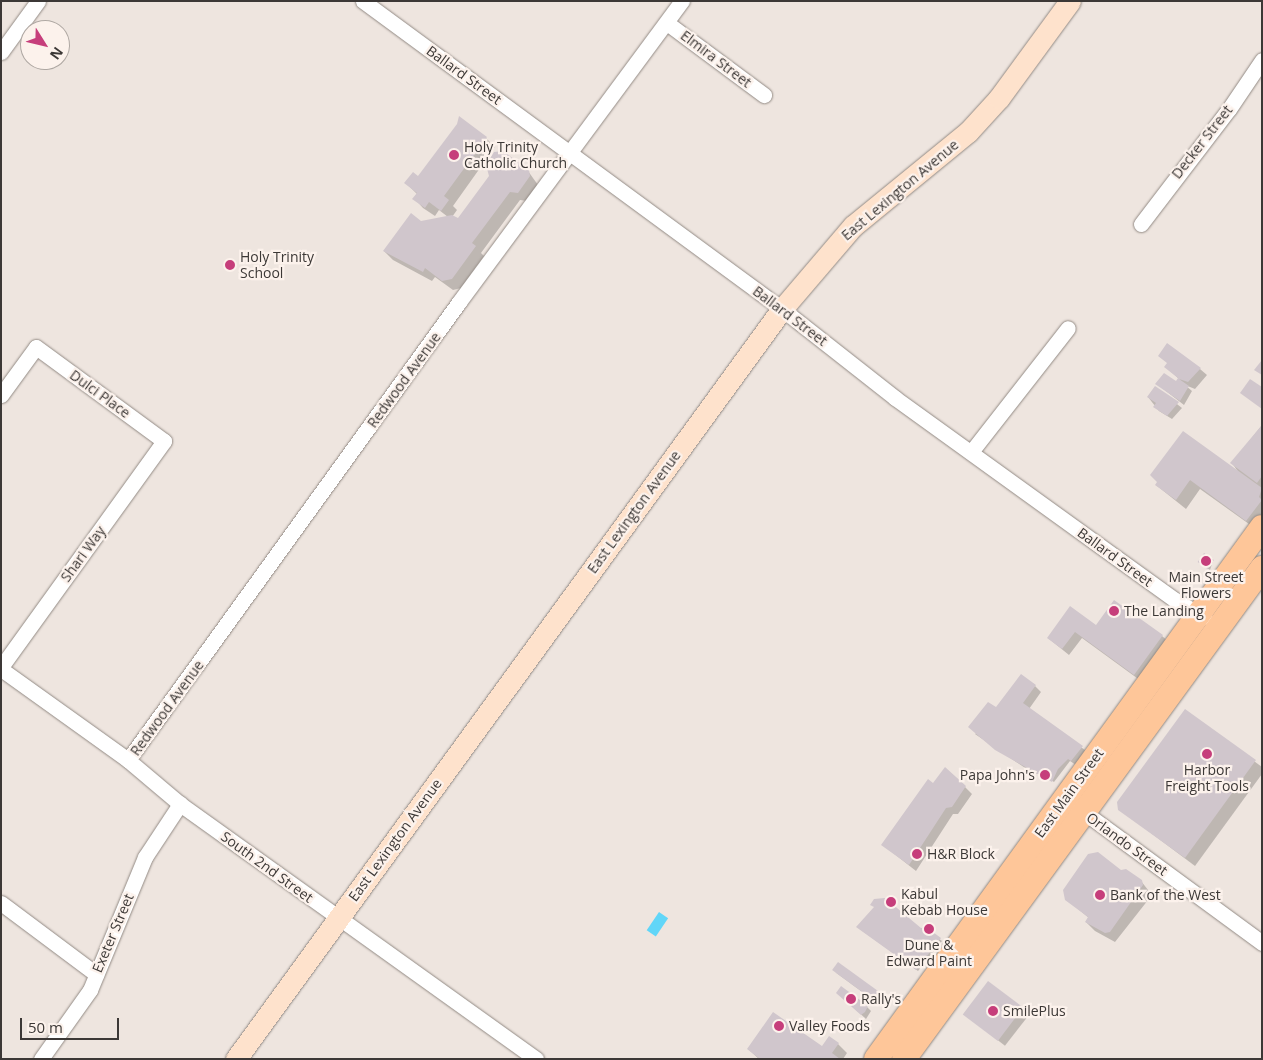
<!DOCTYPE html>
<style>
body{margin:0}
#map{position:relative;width:1263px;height:1060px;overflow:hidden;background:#eee5df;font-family:"Open Sans",sans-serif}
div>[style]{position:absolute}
.water>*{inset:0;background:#61d6f8;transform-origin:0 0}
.shadow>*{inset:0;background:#0003;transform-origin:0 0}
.building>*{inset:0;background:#d0c6cc;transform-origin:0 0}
.roads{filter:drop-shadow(0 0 1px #928a84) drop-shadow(0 0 1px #928a84)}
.street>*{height:15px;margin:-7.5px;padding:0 7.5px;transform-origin:7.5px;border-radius:7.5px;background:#fff}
.secondary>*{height:21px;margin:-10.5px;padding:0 10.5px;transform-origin:10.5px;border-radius:10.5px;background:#fee2cc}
.primary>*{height:24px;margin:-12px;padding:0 12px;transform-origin:12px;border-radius:12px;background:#fec699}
.dots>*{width:14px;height:14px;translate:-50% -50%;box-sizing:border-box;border:2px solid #fcf2ec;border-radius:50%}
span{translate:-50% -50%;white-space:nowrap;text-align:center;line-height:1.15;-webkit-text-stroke:4.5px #fcf2ec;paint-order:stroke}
.street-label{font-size:14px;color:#3c3836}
.poi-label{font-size:14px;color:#3c3836}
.left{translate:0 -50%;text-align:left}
.right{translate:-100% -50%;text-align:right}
.frame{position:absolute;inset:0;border:2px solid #3c3836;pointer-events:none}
.north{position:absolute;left:20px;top:20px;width:50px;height:50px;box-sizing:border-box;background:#fcf2ec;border:1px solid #afa8a3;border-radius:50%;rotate:126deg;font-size:14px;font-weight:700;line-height:20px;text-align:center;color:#3c3836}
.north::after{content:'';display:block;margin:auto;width:18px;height:22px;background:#c63e7b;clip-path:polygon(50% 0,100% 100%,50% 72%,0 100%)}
.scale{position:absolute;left:20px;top:1018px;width:99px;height:22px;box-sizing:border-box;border:2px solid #3c3836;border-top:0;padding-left:6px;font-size:15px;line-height:18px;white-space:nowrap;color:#3c3836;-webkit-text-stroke:4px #fcf2ec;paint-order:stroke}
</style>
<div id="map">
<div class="water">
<i style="left:659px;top:912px;width:11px;height:22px;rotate:34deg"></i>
</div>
<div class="shadow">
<i style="clip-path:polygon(486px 138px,495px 147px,453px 206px,457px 210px,452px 217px,458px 220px,528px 171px,538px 185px,527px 201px,520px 200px,481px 253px,484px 256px,461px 288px,453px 290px,435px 277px,432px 281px,393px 260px,384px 251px,421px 222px,448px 217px,439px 210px,435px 216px,423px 208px,414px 198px,417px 194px,406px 183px)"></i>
<i style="clip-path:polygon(1166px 367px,1200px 369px,1207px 375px,1195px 389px,1185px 385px,1192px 391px,1184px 405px,1157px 384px,1176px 383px,1179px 379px)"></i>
<i style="clip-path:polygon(1155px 387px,1182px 408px,1172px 419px,1159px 411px,1148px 397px)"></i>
<i style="clip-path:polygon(1262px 425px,1262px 522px,1256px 529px,1200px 489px,1186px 509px,1156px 485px,1239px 473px,1232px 463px)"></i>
<i style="clip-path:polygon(1213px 561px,1210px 570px,1201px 564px)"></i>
<i style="clip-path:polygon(1096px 626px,1162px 636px,1169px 642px,1141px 681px,1082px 638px,1069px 655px,1048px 638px)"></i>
<i style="clip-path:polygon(1035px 686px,1041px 692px,1029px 709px,1089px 753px,1079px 767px,1070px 761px,1054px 782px,1041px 773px,1034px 774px,975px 734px)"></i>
<i style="clip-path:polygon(1185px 710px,1262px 767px,1262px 774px,1195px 866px,1119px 809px)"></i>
<i style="clip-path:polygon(933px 785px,965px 787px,972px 794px,958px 814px,953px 814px,916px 871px,883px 845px)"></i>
<i style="clip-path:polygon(1121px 871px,1141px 881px,1152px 895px,1115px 942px,1095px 931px,1086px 922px,1089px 918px,1066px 899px)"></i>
<i style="clip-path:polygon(925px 928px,942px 941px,918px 971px,860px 929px)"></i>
<i style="clip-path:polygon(835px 972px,879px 994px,881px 996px,876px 1002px)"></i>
<i style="left:988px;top:983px;width:52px;height:39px;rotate:38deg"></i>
<i style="clip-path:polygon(842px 997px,867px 1007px,871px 1011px,866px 1019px)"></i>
<i style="clip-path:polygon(838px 1044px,847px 1053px,843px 1059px,759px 1059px,748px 1049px,822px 1048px)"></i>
</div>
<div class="building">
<i style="clip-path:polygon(459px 116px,487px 137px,444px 196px,449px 200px,441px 211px,429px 202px,425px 208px,412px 199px,417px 193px,404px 183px,413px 172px,418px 176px,457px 124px)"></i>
<i style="clip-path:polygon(503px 151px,529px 170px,530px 176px,518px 193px,510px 192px,472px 243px,476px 246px,452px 279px,442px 281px,425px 268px,423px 272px,383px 251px,411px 213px,421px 221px,452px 215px,458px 218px,489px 176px,486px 165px,494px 152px)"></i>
<i style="clip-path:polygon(1167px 343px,1201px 368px,1188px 382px,1179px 379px,1189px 386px,1180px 401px,1155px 384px,1164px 373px,1176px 381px,1178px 378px,1164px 367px,1167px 363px,1158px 356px)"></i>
<i style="clip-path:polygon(1262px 360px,1262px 375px,1254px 370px)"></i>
<i style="clip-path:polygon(1250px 379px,1262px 387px,1262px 409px,1240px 393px)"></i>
<i style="clip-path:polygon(1155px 386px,1179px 402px,1167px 416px,1153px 407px,1156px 403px,1147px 397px)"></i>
<i style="clip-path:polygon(1262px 425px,1262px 476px,1257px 483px,1230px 463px)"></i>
<i style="clip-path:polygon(1183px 431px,1262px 488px,1259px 497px,1262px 500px,1246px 521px,1190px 480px,1176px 500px,1155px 485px,1157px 482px,1150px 475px)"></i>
<i style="left:1204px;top:553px;width:12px;height:11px;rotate:35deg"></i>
<i style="clip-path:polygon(1114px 600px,1163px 635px,1134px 675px,1075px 632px,1062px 649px,1047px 638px,1070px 606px,1096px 625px)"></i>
<i style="clip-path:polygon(1021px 674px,1036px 685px,1023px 703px,1083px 746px,1071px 761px,1068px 759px,1058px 769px,1052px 782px,995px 750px,968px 727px,988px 702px,996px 707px)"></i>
<i style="clip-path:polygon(1185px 709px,1256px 760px,1185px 858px,1118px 810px,1117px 802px)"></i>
<i style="clip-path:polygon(945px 767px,966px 786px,952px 807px,946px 808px,909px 865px,881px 845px,928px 779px,933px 783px)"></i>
<i style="clip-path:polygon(1098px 852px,1121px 870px,1126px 869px,1142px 880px,1143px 885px,1110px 932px,1105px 933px,1085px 922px,1088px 917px,1065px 900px,1063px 890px,1088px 854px)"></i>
<i style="clip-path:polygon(885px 898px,921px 928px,926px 927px,941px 938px,916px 970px,856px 927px,874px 907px,870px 905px,874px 899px)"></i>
<i style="left:838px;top:962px;width:52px;height:10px;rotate:36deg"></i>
<i style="left:988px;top:981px;width:44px;height:42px;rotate:37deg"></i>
<i style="clip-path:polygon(841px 986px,868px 1006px,865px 1012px,861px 1015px,836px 993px)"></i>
<i style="clip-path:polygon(773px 1012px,822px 1046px,829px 1036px,839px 1043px,832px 1053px,840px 1059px,760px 1059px,747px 1049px)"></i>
</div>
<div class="roads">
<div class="street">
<i style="left:363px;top:1px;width:520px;rotate:36.32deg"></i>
<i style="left:782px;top:309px;width:144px;rotate:38.2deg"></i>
<i style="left:895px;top:398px;width:345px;rotate:35.8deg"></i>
<i style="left:1175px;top:600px;width:34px;rotate:30deg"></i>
<i style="left:667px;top:23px;width:121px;rotate:36.6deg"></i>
<i style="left:1px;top:52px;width:63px;rotate:-54deg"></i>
<i style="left:1141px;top:224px;width:145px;rotate:-52.6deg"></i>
<i style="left:1229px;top:109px;width:59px;rotate:-56deg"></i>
<i style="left:1px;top:395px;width:59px;rotate:-53.9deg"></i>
<i style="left:36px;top:347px;width:159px;rotate:36.3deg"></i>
<i style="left:164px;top:441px;width:279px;rotate:125.8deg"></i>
<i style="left:971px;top:452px;width:157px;rotate:-52deg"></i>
<i style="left:1px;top:669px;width:156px;rotate:35.6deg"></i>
<i style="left:128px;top:760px;width:68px;rotate:40.2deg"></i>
<i style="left:180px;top:804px;width:438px;rotate:35.6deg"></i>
<i style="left:128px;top:760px;width:565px;rotate:-54.14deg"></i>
<i style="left:459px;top:302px;width:375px;rotate:-53.5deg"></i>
<i style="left:1077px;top:807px;width:230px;rotate:36.3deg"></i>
<i style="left:1px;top:903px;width:119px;rotate:36.8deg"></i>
<i style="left:41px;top:1059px;width:85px;rotate:-54.6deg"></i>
<i style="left:90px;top:990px;width:144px;rotate:-67.5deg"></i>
<i style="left:145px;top:857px;width:64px;rotate:-56.6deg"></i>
</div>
<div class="secondary">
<i style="left:236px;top:1059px;width:928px;rotate:-53.95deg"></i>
<i style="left:782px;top:309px;width:109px;rotate:-49.5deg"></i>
<i style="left:853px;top:226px;width:149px;rotate:-39.3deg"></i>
<i style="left:968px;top:132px;width:46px;rotate:-47.6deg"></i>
<i style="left:999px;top:98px;width:120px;rotate:-53.8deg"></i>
</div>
<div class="primary">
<i style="left:876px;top:1059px;width:657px;rotate:-54.04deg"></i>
<i style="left:904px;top:1059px;width:608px;rotate:-53.9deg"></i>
</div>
</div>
<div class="dots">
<i style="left:454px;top:155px;background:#c63e7b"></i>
<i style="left:230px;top:265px;background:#c63e7b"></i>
<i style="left:1206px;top:561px;background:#c63e7b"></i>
<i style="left:1114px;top:611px;background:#c63e7b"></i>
<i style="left:1207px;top:754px;background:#c63e7b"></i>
<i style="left:1045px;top:775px;background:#c63e7b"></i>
<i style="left:917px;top:854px;background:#c63e7b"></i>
<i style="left:1100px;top:895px;background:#c63e7b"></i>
<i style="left:891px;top:902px;background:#c63e7b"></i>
<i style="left:929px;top:929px;background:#c63e7b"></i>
<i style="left:851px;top:999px;background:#c63e7b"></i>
<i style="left:993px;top:1011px;background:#c63e7b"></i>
<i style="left:779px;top:1026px;background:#c63e7b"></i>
</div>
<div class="street-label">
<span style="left:716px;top:59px;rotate:37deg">Elmira Street</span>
<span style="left:464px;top:75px;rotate:36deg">Ballard Street</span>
<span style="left:1202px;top:142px;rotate:-52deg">Decker Street</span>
<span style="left:900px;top:190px;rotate:-40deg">East Lexington Avenue</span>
<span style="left:790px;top:316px;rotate:37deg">Ballard Street</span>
<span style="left:404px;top:380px;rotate:-54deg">Redwood Avenue</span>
<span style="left:100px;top:394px;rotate:36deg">Dulci Place</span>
<span style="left:634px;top:512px;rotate:-54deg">East Lexington Avenue</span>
<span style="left:83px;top:554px;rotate:-54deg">Shari Way</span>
<span style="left:1115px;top:557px;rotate:36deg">Ballard Street</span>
<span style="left:167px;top:708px;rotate:-54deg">Redwood Avenue</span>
<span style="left:1069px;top:793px;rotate:-54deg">East Main Street</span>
<span style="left:395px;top:840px;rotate:-54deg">East Lexington Avenue</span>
<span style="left:1127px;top:844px;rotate:36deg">Orlando Street</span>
<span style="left:267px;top:867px;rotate:36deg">South 2nd Street</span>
<span style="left:113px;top:933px;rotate:-67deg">Exeter Street</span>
</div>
<div class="poi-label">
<span class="left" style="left:464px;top:155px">Holy Trinity<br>Catholic Church</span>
<span class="left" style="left:240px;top:265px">Holy Trinity<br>School</span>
<span style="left:1206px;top:585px">Main Street<br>Flowers</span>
<span class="left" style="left:1124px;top:611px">The Landing</span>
<span style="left:1207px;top:778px">Harbor<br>Freight Tools</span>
<span class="right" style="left:1035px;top:775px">Papa John's</span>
<span class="left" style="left:927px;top:854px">H&amp;R Block</span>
<span class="left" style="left:901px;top:902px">Kabul<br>Kebab House</span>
<span class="left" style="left:1110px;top:895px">Bank of the West</span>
<span style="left:929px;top:953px">Dune &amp;<br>Edward Paint</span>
<span class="left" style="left:861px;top:999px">Rally's</span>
<span class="left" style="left:1003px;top:1011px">SmilePlus</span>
<span class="left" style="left:789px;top:1026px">Valley Foods</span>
</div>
<div class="frame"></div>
<div class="north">N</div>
<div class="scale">50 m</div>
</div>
